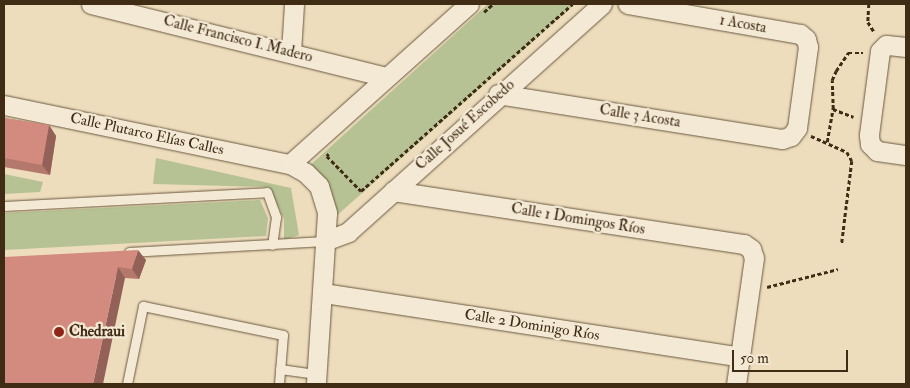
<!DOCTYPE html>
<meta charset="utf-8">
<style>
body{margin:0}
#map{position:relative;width:910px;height:388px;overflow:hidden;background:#edddbd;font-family:"IM FELL Double Pica",serif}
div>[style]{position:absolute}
.green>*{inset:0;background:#b6c293}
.path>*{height:2.5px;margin-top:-1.25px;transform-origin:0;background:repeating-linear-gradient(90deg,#402b15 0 4px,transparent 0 6.5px)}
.roads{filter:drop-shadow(0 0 1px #6b583f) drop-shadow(0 0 1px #6b583f)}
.lane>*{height:9px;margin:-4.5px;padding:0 4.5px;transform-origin:4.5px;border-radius:4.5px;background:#f3e9d4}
.street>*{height:19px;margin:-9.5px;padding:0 9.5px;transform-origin:9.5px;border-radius:9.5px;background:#f3e9d4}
.wall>*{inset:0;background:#b5786c}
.shaded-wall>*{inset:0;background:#936158}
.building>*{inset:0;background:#d28b7e}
.dots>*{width:14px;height:14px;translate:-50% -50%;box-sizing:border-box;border:2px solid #f3e9d4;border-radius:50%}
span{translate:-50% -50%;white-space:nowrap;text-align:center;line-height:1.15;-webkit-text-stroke:4.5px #f3e9d4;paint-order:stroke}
.street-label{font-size:15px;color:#402b15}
.poi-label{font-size:15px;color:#402b15;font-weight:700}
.left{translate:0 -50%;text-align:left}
.frame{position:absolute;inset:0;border:5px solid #402b15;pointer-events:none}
.scale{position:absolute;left:732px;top:350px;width:116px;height:22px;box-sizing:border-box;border:2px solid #402b15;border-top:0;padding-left:6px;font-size:15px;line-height:18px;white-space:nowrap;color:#402b15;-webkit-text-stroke:4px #f3e9d4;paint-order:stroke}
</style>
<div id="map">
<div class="green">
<i style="clip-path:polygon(488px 4px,575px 4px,334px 218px,307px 168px)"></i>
<i style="clip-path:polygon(156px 158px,291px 188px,299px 235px,284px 240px,284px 219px,269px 187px,153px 184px)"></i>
<i style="clip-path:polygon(4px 174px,43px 182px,40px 192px,4px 194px)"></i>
<i style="clip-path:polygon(260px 200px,268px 218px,266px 236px,4px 250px,4px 213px)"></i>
</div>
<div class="path">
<i style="left:869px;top:4px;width:18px;rotate:93deg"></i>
<i style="left:868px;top:22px;width:13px;rotate:58deg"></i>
<i style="left:484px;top:12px;width:12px;rotate:-42deg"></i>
<i style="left:833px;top:109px;width:29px;rotate:-92deg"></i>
<i style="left:832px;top:80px;width:10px;rotate:-66deg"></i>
<i style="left:836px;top:71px;width:22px;rotate:-56deg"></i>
<i style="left:848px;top:53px;width:15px"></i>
<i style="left:811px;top:136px;width:39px;rotate:24deg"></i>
<i style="left:847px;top:152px;width:10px;rotate:61deg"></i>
<i style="left:852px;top:161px;width:83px;rotate:97deg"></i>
<i style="left:827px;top:142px;width:34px;rotate:-80deg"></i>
<i style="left:833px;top:109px;width:22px;rotate:21deg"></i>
<i style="left:329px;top:154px;width:3px;rotate:135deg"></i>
<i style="left:327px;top:156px;width:49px;rotate:45.8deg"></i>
<i style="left:361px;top:191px;width:282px;rotate:-41.5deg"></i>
<i style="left:767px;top:287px;width:73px;rotate:-14.2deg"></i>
</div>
<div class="roads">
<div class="lane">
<i style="left:4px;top:206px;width:263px;rotate:-3deg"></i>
<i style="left:267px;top:192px;width:27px;rotate:70deg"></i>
<i style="left:276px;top:217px;width:28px;rotate:98deg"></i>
<i style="left:129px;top:252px;width:196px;rotate:-3.2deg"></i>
<i style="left:280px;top:369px;width:37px;rotate:8deg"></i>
<i style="left:127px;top:384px;width:80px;rotate:-78.4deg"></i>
<i style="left:143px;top:306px;width:143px;rotate:11.7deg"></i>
<i style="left:283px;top:335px;width:49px;rotate:94.7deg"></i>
</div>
<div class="street">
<i style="left:91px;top:4px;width:303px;rotate:13.9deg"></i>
<i style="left:906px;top:47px;width:20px;rotate:-174deg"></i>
<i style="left:886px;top:45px;width:8px;rotate:135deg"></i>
<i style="left:880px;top:51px;width:85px;rotate:97.5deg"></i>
<i style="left:869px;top:135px;width:9px;rotate:84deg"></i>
<i style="left:870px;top:144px;width:10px;rotate:45deg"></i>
<i style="left:877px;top:151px;width:29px;rotate:8deg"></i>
<i style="left:291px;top:52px;width:48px;rotate:-86.4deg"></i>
<i style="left:498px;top:94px;width:288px;rotate:9deg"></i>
<i style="left:782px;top:139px;width:9px;rotate:-18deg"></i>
<i style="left:791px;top:136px;width:10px;rotate:-53deg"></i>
<i style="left:797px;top:128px;width:82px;rotate:-82.3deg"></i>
<i style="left:808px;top:47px;width:8px;rotate:-104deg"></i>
<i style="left:806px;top:39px;width:8px;rotate:-140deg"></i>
<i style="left:800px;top:34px;width:175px;rotate:-170.1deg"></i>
<i style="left:4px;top:105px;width:292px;rotate:11.7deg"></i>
<i style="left:290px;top:164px;width:18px;rotate:29deg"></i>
<i style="left:306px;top:173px;width:18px;rotate:45deg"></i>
<i style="left:319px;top:186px;width:28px;rotate:73deg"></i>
<i style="left:327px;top:213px;width:171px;rotate:93.7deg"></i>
<i style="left:290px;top:164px;width:240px;rotate:-41.8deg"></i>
<i style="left:393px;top:191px;width:355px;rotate:8.6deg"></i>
<i style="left:744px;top:244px;width:9px;rotate:36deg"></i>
<i style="left:751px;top:249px;width:9px;rotate:72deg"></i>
<i style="left:754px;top:258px;width:127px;rotate:98.1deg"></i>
<i style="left:325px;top:241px;width:25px;rotate:-21deg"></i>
<i style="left:348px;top:232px;width:341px;rotate:-41.9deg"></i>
<i style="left:324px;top:293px;width:421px;rotate:8.7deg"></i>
</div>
</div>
<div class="wall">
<i style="clip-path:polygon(4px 118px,49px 125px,56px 136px,50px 175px,4px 167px)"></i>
<i style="clip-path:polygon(4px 257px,146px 260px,139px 279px,125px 278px)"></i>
</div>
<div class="shaded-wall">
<i style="clip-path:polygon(49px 125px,56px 136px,50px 175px,42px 165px)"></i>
<i style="clip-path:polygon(138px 250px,146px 260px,139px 279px,132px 269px)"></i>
<i style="clip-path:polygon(118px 267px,125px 278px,103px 384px,93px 384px)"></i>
</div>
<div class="building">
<i style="clip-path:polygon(4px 118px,49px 125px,42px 165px,4px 158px)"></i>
<i style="clip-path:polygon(138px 250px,132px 269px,118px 267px,93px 384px,4px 384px,4px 257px)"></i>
</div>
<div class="dots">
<i style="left:59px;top:332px;background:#8f2418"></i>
</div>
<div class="street-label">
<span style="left:743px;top:24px;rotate:10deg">1 Acosta</span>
<span style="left:238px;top:39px;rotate:14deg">Calle Francisco I. Madero</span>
<span style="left:640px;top:116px;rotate:9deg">Calle 3 Acosta</span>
<span style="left:465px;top:125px;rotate:-42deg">Calle Josué Escobedo</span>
<span style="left:147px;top:134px;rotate:12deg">Calle Plutarco Elías Calles</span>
<span style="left:578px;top:219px;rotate:9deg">Calle 1 Domingos Ríos</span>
<span style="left:532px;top:325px;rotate:9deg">Calle 2 Dominigo Ríos</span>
</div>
<div class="poi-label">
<span class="left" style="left:69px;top:332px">Chedraui</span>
</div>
<div class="frame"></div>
<div class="scale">50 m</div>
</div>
